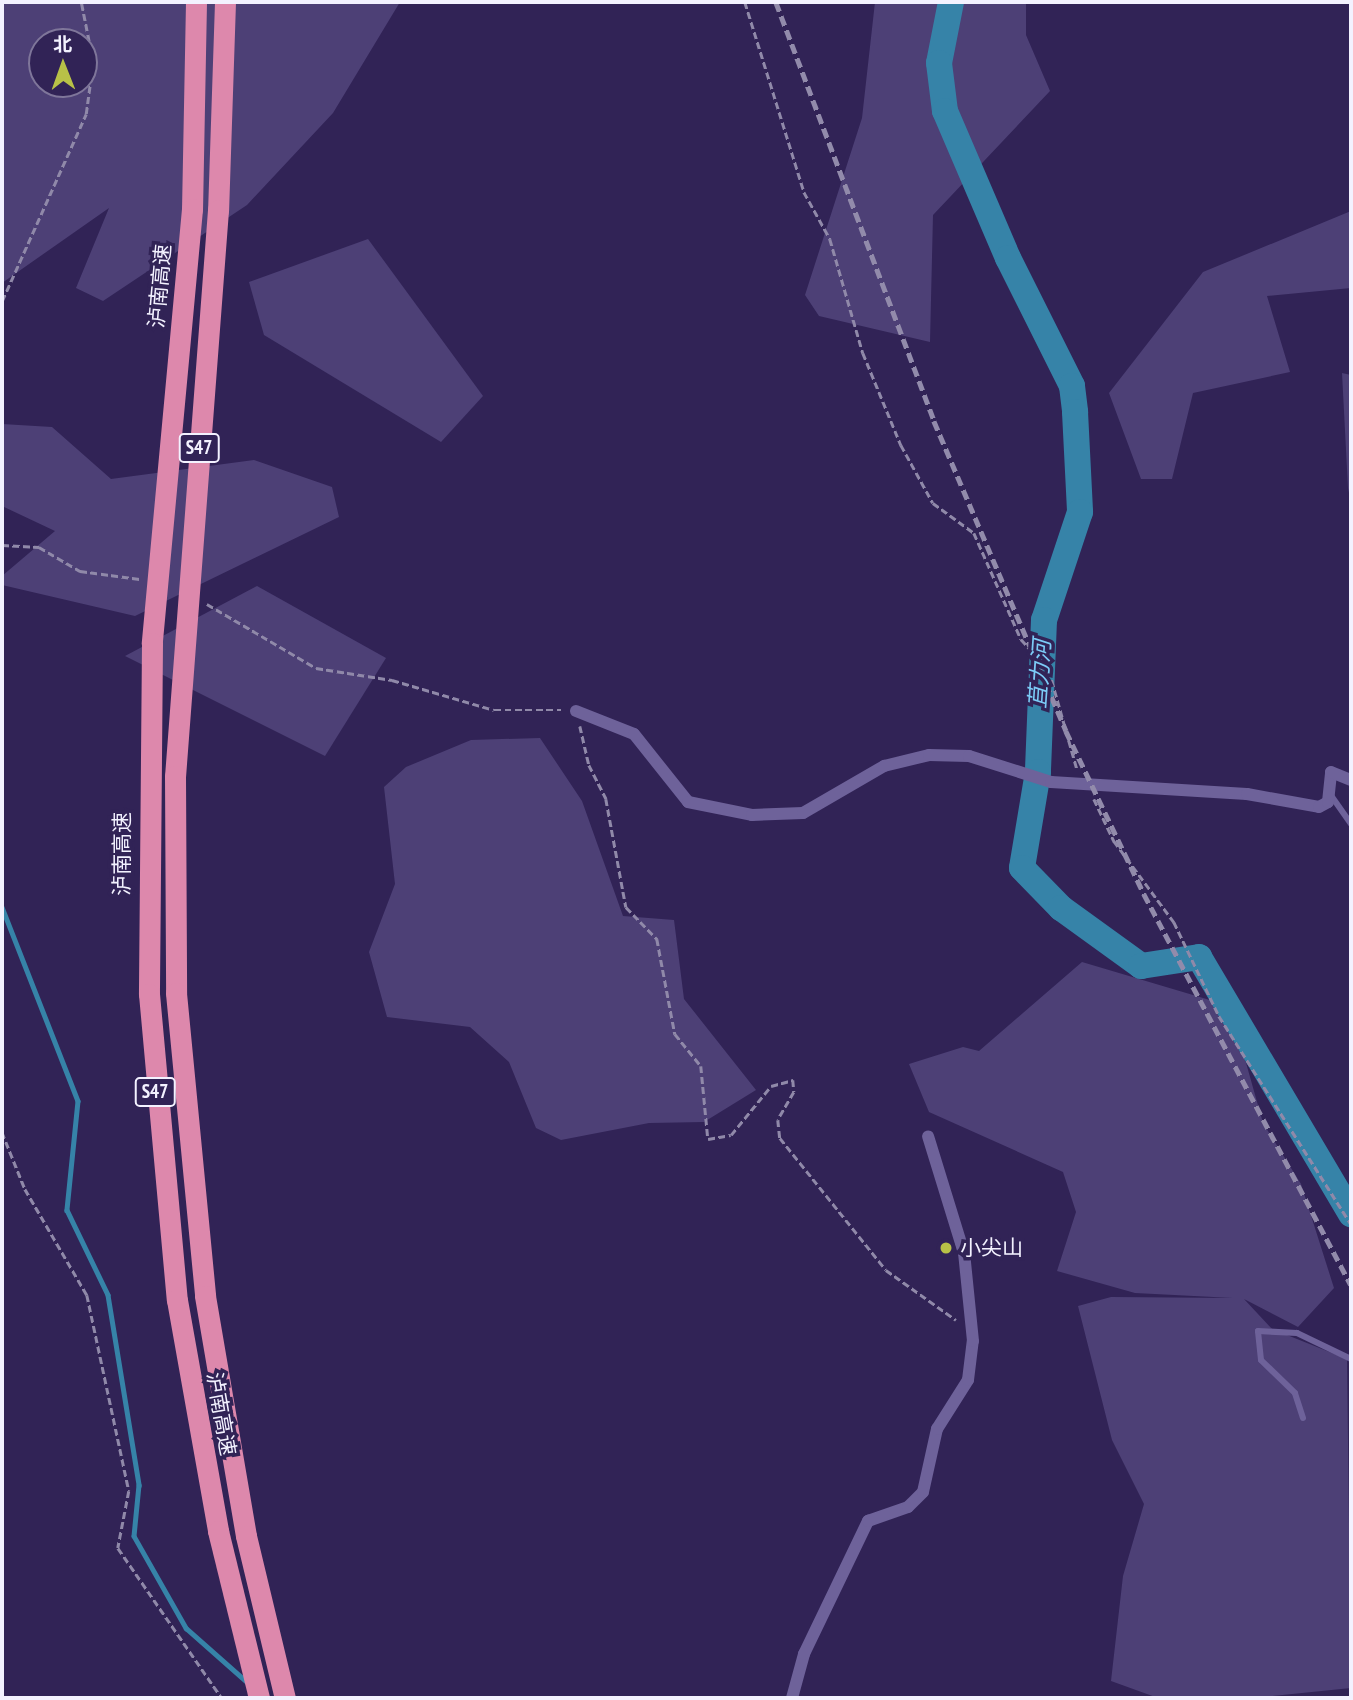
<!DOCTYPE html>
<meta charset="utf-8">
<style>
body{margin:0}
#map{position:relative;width:1353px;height:1700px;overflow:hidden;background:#312356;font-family:"PT Sans Narrow","Noto Sans SC",sans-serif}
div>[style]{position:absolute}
.green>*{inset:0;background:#4d4076}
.stream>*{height:4.5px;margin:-2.25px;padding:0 2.25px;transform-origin:2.25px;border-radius:2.25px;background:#3683a8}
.river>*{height:26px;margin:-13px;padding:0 13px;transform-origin:13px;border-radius:13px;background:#3683a8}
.path>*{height:2.5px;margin-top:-1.25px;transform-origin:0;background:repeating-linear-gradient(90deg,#9089a9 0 7px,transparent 0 10.5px)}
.lane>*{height:6px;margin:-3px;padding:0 3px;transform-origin:3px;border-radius:3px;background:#6e629a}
.street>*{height:12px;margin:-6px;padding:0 6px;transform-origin:6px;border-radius:6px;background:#6e629a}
.highway>*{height:21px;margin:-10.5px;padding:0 10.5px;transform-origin:10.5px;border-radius:10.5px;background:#dd88ac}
.rail>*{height:4.5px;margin-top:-2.25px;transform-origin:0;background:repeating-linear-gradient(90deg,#928bab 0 10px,transparent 0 15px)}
.dots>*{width:19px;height:19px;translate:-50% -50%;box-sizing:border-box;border:4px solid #312356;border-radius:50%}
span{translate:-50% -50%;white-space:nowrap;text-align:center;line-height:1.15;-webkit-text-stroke:7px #312356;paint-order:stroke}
.shield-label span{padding:2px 5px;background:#312356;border:2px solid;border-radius:5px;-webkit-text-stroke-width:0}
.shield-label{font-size:19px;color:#f3f2ff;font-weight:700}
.street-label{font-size:21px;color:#f3f2ff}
.poi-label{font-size:21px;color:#f3f2ff}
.left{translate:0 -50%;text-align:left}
.water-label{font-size:23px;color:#7cccf7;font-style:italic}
.frame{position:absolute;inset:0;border:4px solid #f3f2ff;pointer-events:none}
.north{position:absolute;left:28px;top:28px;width:70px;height:70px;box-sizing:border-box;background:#312356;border:2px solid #7f769a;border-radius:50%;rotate:359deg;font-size:19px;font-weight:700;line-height:28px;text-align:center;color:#f3f2ff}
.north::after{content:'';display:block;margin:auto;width:24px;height:32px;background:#b8c147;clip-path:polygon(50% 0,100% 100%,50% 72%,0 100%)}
</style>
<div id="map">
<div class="green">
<i style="clip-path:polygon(evenodd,2px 2px,400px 2px,333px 113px,247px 205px,103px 301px,76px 288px,109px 208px,2px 283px,2px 2px,42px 42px,84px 42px,84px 84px,42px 84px,42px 42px)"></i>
<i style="clip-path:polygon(875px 2px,1026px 2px,1026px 35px,1050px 91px,933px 215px,930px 342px,819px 316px,805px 295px,862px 118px)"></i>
<i style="clip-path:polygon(1351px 211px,1351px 288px,1267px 296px,1290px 372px,1193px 393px,1172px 479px,1141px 479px,1109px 393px,1203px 272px)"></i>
<i style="clip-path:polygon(368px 239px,483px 396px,441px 442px,264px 335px,249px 282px)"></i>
<i style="clip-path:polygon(1342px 373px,1351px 375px,1351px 503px,1348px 488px)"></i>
<i style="clip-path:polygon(2px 424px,52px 427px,111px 479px,254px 460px,332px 487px,339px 517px,135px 616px,2px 585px,2px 576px,55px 531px,2px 506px)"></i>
<i style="clip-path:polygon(257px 586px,386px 658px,325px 756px,125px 656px)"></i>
<i style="clip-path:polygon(540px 738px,582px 801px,623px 916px,674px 920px,684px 999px,756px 1090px,704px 1122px,649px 1123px,561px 1140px,536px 1128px,509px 1062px,470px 1027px,387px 1017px,369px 952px,395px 884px,384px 787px,406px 767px,471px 740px)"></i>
<i style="clip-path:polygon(1082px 962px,1230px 1006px,1263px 1123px,1301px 1184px,1334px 1288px,1298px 1327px,1244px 1299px,1272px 1329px,1347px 1359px,1351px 1688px,1254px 1698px,1158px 1698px,1111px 1681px,1123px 1576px,1144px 1504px,1112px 1440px,1078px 1306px,1111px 1297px,1233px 1298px,1135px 1293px,1057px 1271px,1076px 1212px,1063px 1172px,929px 1112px,909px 1064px,963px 1047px,979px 1051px)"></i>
</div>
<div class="stream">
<i style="left:2px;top:907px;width:208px;rotate:68.6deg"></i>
<i style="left:78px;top:1101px;width:110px;rotate:95.8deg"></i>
<i style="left:67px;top:1210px;width:94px;rotate:64.2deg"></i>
<i style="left:108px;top:1295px;width:193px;rotate:80.7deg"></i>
<i style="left:139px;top:1485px;width:51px;rotate:95.6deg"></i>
<i style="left:134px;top:1536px;width:106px;rotate:60.5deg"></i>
<i style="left:186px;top:1628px;width:81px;rotate:41.5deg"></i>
</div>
<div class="river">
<i style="left:951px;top:2px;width:62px;rotate:101.1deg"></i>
<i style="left:939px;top:63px;width:48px;rotate:82.9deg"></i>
<i style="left:945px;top:111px;width:160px;rotate:66.8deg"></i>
<i style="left:1008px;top:258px;width:143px;rotate:63.4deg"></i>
<i style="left:1072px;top:386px;width:26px;rotate:83deg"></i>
<i style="left:1075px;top:412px;width:100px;rotate:87.1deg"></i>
<i style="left:1080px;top:512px;width:114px;rotate:108.4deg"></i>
<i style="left:1044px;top:620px;width:152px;rotate:92.3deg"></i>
<i style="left:1038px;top:772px;width:97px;rotate:99.5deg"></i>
<i style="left:1022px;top:868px;width:56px;rotate:45.7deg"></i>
<i style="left:1061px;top:908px;width:99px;rotate:35.9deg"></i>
<i style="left:1141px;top:966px;width:59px;rotate:-8.8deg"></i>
<i style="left:1199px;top:957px;width:299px;rotate:59.4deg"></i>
</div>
<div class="path">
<i style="left:745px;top:2px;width:199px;rotate:72.7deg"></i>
<i style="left:804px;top:192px;width:54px;rotate:61deg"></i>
<i style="left:830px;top:239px;width:119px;rotate:73.9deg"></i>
<i style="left:863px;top:353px;width:100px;rotate:67.6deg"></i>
<i style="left:901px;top:445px;width:66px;rotate:61.1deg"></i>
<i style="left:933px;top:503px;width:51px;rotate:36.2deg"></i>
<i style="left:974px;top:533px;width:116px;rotate:66.1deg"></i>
<i style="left:1021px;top:639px;width:42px;rotate:47.9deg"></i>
<i style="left:1049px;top:670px;width:103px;rotate:74.2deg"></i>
<i style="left:2px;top:301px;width:205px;rotate:-65.8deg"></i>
<i style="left:86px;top:114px;width:52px;rotate:-82.3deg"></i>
<i style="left:93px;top:62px;width:61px;rotate:-101.3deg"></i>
<i style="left:2px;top:545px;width:37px;rotate:3deg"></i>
<i style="left:39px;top:547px;width:48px;rotate:30.3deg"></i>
<i style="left:80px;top:571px;width:60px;rotate:7.7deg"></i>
<i style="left:207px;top:604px;width:126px;rotate:30.4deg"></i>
<i style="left:316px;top:668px;width:77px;rotate:9deg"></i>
<i style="left:392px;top:680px;width:106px;rotate:16.4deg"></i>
<i style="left:494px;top:710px;width:67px"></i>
<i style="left:580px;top:726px;width:40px;rotate:77deg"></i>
<i style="left:589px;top:765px;width:38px;rotate:63deg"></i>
<i style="left:606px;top:799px;width:110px;rotate:79.5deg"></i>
<i style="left:626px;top:907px;width:45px;rotate:45.9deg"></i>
<i style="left:657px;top:939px;width:97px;rotate:79.3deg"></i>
<i style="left:675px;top:1034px;width:41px;rotate:50.9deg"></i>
<i style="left:701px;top:1066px;width:73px;rotate:84.5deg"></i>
<i style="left:708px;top:1139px;width:23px;rotate:-10deg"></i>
<i style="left:731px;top:1135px;width:63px;rotate:-50.8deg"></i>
<i style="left:771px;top:1086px;width:23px;rotate:-15deg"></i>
<i style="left:793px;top:1080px;width:12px;rotate:85deg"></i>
<i style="left:794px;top:1092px;width:32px;rotate:120deg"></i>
<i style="left:778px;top:1120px;width:18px;rotate:84deg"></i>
<i style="left:780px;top:1138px;width:169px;rotate:51.2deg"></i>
<i style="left:886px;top:1270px;width:86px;rotate:35.5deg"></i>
<i style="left:1094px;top:799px;width:47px;rotate:64.5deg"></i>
<i style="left:1114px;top:841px;width:101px;rotate:53.5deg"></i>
<i style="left:1174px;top:922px;width:104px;rotate:64.4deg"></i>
<i style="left:1219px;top:1016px;width:246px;rotate:57.6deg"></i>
<i style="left:2px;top:1132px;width:61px;rotate:68deg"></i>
<i style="left:25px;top:1189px;width:123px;rotate:59.7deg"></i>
<i style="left:87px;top:1295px;width:200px;rotate:77.9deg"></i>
<i style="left:129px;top:1491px;width:58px;rotate:100.9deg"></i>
<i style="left:118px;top:1548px;width:183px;rotate:55.3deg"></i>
</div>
<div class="lane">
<i style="left:1330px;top:794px;width:37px;rotate:55deg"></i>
<i style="left:1303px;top:1418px;width:26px;rotate:-108deg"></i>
<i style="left:1295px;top:1393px;width:47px;rotate:-135.9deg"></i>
<i style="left:1261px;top:1360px;width:29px;rotate:-96deg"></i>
<i style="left:1258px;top:1331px;width:39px;rotate:3deg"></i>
<i style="left:1297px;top:1333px;width:60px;rotate:25.7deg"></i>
</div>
<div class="street">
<i style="left:576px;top:711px;width:62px;rotate:21.6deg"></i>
<i style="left:634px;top:734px;width:87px;rotate:51.5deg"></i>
<i style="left:688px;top:802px;width:65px;rotate:11.5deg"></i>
<i style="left:752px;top:815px;width:51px;rotate:-2.2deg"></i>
<i style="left:803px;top:813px;width:94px;rotate:-30.1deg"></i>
<i style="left:884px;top:766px;width:46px;rotate:-13.7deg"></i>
<i style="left:929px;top:755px;width:40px;rotate:1.4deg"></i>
<i style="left:969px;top:756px;width:86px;rotate:17.6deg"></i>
<i style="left:1051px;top:782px;width:196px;rotate:3.5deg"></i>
<i style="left:1247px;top:794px;width:73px;rotate:10.2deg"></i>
<i style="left:1319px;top:807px;width:10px;rotate:-29deg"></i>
<i style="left:1328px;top:802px;width:30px;rotate:-84deg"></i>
<i style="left:1331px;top:772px;width:22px;rotate:22deg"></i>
<i style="left:792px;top:1698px;width:46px;rotate:-74.7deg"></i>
<i style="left:804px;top:1654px;width:148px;rotate:-64.3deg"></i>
<i style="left:868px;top:1521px;width:42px;rotate:-19.3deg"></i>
<i style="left:908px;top:1507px;width:21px;rotate:-45deg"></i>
<i style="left:923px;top:1492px;width:65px;rotate:-77.5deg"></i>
<i style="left:937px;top:1429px;width:58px;rotate:-57.7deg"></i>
<i style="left:968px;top:1380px;width:39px;rotate:-83deg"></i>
<i style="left:973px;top:1341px;width:88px;rotate:-95.8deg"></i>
<i style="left:964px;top:1253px;width:122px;rotate:-107.1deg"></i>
</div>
<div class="highway">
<i style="left:196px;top:2px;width:207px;rotate:91.1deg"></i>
<i style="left:192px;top:209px;width:436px;rotate:95.3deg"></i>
<i style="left:152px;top:643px;width:351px;rotate:90.5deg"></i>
<i style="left:149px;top:994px;width:307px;rotate:84.8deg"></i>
<i style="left:177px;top:1300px;width:235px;rotate:79.9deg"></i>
<i style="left:218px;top:1531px;width:172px;rotate:76.2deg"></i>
<i style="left:225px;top:2px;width:208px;rotate:91.9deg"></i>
<i style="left:218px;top:210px;width:568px;rotate:94.34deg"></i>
<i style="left:175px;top:776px;width:217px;rotate:89.7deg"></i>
<i style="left:176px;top:993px;width:304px;rotate:84.5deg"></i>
<i style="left:205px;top:1296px;width:243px;rotate:80.3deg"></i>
<i style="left:246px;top:1536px;width:167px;rotate:76.5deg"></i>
</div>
<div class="rail">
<i style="left:776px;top:2px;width:448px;rotate:69.3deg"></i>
<i style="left:934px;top:421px;width:337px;rotate:66.9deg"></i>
<i style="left:1066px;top:731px;width:181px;rotate:64.4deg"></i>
<i style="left:1144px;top:894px;width:442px;rotate:62.1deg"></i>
</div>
<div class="dots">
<i style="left:946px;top:1248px;background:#b8c147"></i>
</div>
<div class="shield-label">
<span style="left:199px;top:448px">S47</span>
<span style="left:155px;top:1092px">S47</span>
</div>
<div class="street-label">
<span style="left:160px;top:286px;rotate:-85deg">泸南高速</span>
<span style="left:122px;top:854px;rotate:-90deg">泸南高速</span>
<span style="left:221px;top:1414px;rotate:80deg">泸南高速</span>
</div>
<div class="poi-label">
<span class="left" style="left:960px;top:1248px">小尖山</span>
</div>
<div class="water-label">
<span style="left:1040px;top:674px;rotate:-86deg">苴力河</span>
</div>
<div class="frame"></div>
<div class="north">北</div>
</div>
